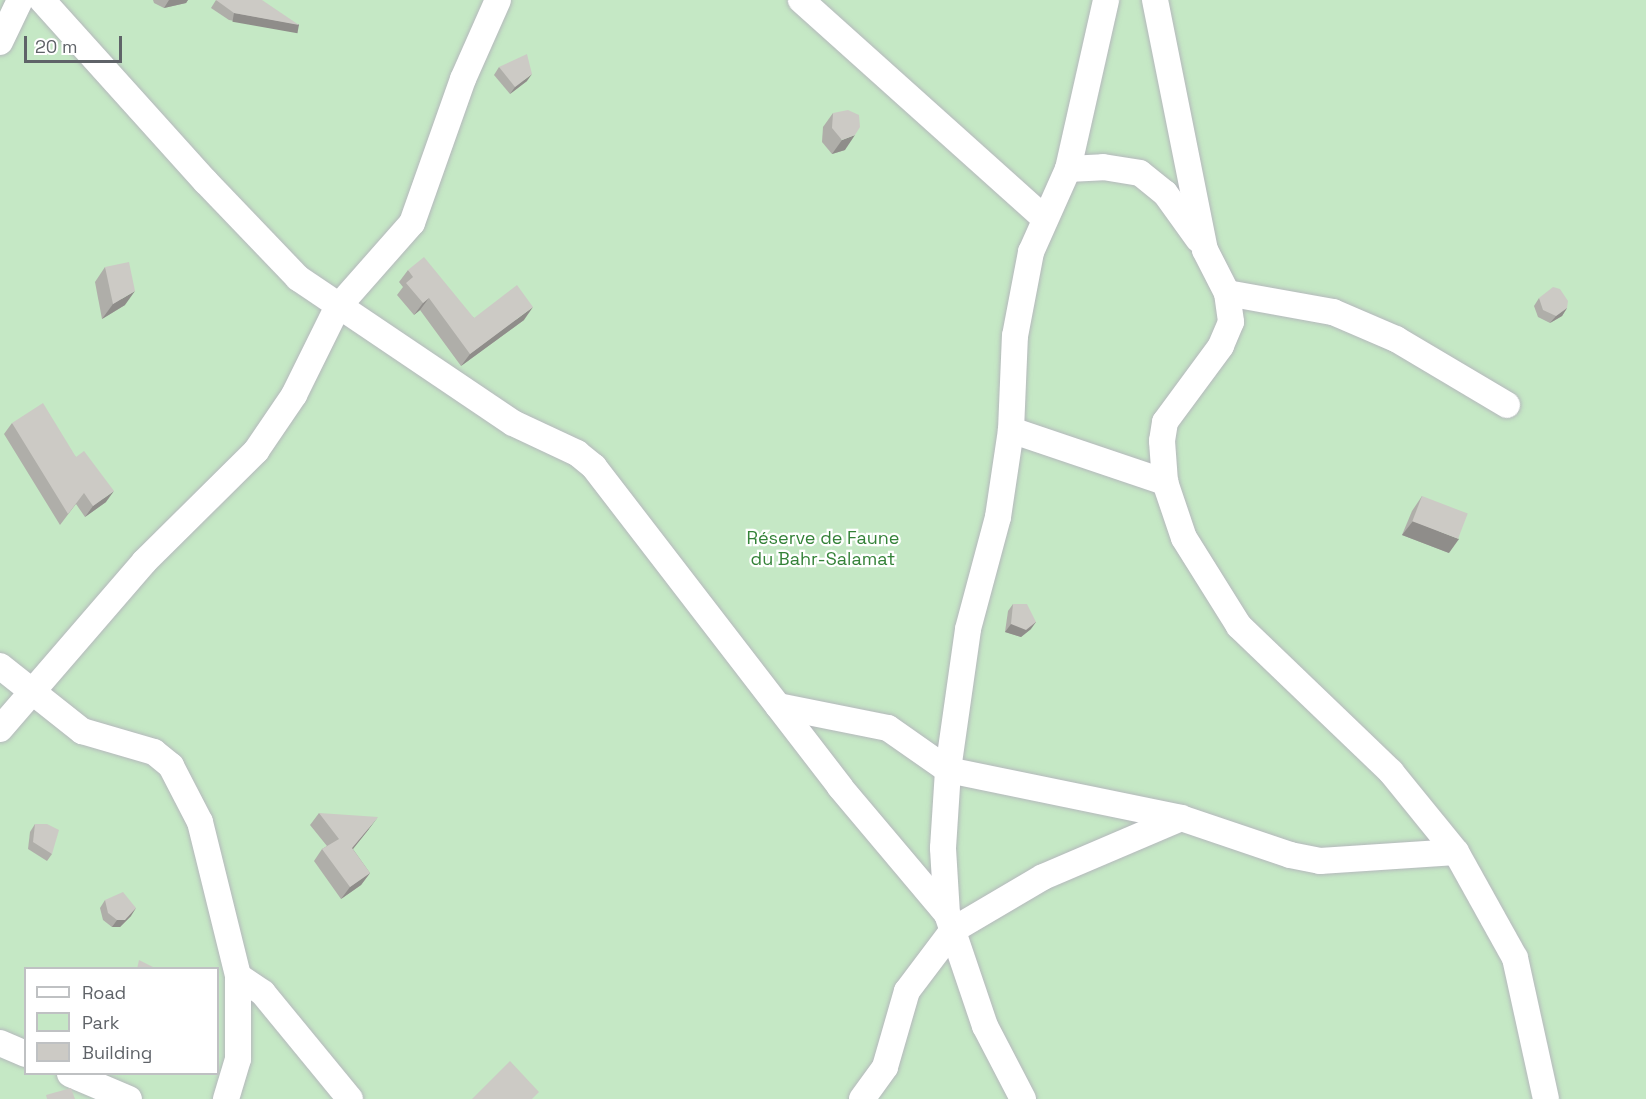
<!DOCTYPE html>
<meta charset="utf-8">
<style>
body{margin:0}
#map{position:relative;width:1646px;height:1099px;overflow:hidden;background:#f1efe8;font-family:"Space Grotesk",sans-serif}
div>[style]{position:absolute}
.green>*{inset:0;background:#c5e8c5}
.roads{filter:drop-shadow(0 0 2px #b5b8bc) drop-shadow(0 0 2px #b5b8bc)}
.street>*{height:26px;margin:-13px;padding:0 13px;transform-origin:13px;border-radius:13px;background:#fff}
.wall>*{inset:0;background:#afaea9}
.shaded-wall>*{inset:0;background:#8f8d8a;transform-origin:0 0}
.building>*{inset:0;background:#cccac5;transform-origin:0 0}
span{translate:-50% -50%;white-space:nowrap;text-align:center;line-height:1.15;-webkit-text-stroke:4.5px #fff;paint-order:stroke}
.park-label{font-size:18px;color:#348238}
.legend{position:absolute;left:24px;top:967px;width:195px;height:108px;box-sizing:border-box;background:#fff;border:2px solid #bfc1c3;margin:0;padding:8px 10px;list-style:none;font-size:18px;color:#5f6368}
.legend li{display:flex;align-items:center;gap:12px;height:30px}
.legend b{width:30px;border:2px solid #bfc1c3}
.scale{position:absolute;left:24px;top:36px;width:98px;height:27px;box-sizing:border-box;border:3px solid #5f6368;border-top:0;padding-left:8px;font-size:18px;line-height:21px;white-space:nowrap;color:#5f6368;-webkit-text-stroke:4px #fff;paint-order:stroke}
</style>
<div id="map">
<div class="green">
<i style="clip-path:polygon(evenodd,0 0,1646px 0,1646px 1099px,0 1099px,0 0,26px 968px,218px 968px,218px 1074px,26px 1074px,26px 968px)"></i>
</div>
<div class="roads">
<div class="street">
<i style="left:42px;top:0;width:245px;rotate:48deg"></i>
<i style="left:206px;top:182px;width:133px;rotate:46.2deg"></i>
<i style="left:298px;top:278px;width:259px;rotate:34deg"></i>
<i style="left:513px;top:423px;width:71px;rotate:25.1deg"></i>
<i style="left:577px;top:453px;width:22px;rotate:39deg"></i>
<i style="left:594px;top:467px;width:404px;rotate:52.4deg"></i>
<i style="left:840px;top:787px;width:166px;rotate:49.9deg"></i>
<i style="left:801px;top:0;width:326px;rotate:41.9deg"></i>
<i style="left:1155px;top:0;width:255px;rotate:78.7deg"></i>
<i style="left:1205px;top:250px;width:48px;rotate:62.9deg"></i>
<i style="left:1227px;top:293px;width:108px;rotate:10.2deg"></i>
<i style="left:1333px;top:312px;width:69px;rotate:23.2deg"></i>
<i style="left:1396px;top:339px;width:129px;rotate:30.7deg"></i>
<i style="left:0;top:42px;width:47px;rotate:-64.5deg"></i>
<i style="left:1068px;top:169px;width:35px;rotate:-3deg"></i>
<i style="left:1103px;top:167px;width:37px;rotate:9deg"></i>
<i style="left:1140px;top:173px;width:32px;rotate:39deg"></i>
<i style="left:1165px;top:193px;width:57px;rotate:54.3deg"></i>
<i style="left:1227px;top:293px;width:29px;rotate:82deg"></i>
<i style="left:1231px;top:322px;width:26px;rotate:113deg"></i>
<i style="left:1221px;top:346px;width:94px;rotate:126.4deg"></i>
<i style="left:1165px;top:422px;width:19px;rotate:99deg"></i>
<i style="left:1162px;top:441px;width:41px;rotate:85.8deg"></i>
<i style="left:1165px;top:482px;width:59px;rotate:71.3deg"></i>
<i style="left:1184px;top:538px;width:104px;rotate:58deg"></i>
<i style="left:1239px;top:626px;width:211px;rotate:43.8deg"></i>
<i style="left:1391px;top:772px;width:103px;rotate:50.9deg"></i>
<i style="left:1456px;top:852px;width:121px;rotate:60.9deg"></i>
<i style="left:1515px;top:958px;width:144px;rotate:77.6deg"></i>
<i style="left:1011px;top:430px;width:163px;rotate:18.7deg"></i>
<i style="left:0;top:666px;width:105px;rotate:38.4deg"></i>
<i style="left:82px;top:731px;width:75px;rotate:16.3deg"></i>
<i style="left:154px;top:752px;width:22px;rotate:39deg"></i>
<i style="left:171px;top:766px;width:63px;rotate:62.6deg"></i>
<i style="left:200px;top:822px;width:159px;rotate:76.1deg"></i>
<i style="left:238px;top:976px;width:83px;rotate:90deg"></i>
<i style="left:238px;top:1059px;width:42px;rotate:106.7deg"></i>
<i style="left:778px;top:706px;width:112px;rotate:11.3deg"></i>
<i style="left:888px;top:728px;width:73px;rotate:35deg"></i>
<i style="left:948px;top:770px;width:238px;rotate:11.6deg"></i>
<i style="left:1181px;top:818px;width:115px;rotate:18.7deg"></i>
<i style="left:1290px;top:855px;width:31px;rotate:11deg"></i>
<i style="left:1320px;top:861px;width:136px;rotate:-3.8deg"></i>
<i style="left:0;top:729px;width:221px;rotate:-49.2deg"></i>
<i style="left:144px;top:562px;width:158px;rotate:-44.7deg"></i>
<i style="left:256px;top:451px;width:68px;rotate:-55.8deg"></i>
<i style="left:294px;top:395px;width:97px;rotate:-63.7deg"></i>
<i style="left:337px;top:308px;width:113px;rotate:-48.6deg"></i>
<i style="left:412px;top:223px;width:153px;rotate:-70.5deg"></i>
<i style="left:463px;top:79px;width:86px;rotate:-66.1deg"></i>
<i style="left:238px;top:976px;width:30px;rotate:34deg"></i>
<i style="left:263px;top:993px;width:137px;rotate:50.6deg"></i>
<i style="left:0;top:1043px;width:28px;rotate:23deg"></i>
<i style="left:70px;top:1074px;width:64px;rotate:23deg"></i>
<i style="left:862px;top:1099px;width:39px;rotate:-54deg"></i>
<i style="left:885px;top:1067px;width:79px;rotate:-73.9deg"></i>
<i style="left:907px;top:991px;width:76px;rotate:-53deg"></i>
<i style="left:953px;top:930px;width:104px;rotate:-30.5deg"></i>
<i style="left:1043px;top:877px;width:150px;rotate:-23.1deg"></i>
<i style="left:1023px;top:1099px;width:82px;rotate:-117.5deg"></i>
<i style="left:985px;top:1026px;width:118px;rotate:-108.7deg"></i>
<i style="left:947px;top:914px;width:66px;rotate:-93.5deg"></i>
<i style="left:943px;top:848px;width:78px;rotate:-86.3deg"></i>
<i style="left:948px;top:770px;width:142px;rotate:-81.9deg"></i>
<i style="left:968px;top:629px;width:116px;rotate:-75deg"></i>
<i style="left:998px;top:517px;width:88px;rotate:-81.5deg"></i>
<i style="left:1011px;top:430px;width:94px;rotate:-87.6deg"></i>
<i style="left:1015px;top:336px;width:86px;rotate:-79.2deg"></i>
<i style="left:1031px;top:252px;width:91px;rotate:-66deg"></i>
<i style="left:1068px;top:169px;width:173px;rotate:-77.3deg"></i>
</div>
</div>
<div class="wall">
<i style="clip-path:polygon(153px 0,188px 0,186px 3px,164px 8px,154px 3px)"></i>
<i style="clip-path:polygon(216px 0,299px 25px,294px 32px,229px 20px,211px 8px)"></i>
<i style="clip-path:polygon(499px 67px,527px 81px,510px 94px,494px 75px)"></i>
<i style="clip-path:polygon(833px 113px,845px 150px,832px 154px,822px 142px,823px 127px)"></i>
<i style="clip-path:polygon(105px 267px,125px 305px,102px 319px,95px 282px)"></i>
<i style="clip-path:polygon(408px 270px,474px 318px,524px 320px,461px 366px,420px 310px,414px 315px,397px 295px,403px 287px,399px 282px)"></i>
<i style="clip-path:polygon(1539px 298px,1567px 308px,1562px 316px,1550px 323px,1538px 317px,1534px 306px)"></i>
<i style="clip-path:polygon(12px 423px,76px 457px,106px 502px,85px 517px,76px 504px,60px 525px,4px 434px)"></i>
<i style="clip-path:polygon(1422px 496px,1449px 553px,1402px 535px,1412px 511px)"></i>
<i style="clip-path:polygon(1013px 604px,1031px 629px,1021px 637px,1005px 632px,1008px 611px)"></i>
<i style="clip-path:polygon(319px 813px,369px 829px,353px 849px,370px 873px,361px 885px,341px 899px,314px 861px,322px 849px,327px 846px,310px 825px)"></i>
<i style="clip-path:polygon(35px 824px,52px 854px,47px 861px,28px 849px,30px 832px)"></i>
<i style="clip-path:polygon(105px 900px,131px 916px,120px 927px,112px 927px,103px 920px,100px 908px)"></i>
</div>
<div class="shaded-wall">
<i style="clip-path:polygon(169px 0,188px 0,186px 3px,164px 8px)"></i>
<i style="left:234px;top:13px;width:66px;height:9px;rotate:10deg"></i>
<i style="clip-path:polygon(532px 74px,527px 81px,510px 94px,515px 87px)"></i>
<i style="clip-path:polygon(855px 135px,845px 150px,832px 154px,842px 140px)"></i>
<i style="clip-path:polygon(135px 291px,125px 305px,102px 319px,113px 304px)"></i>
<i style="clip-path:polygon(429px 298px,420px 310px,414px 315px,423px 303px)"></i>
<i style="clip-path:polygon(533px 307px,524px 320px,461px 366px,470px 354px)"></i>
<i style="clip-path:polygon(1567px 308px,1562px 316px,1550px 323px,1556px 316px)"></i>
<i style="clip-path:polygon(114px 491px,106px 502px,85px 517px,93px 506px)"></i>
<i style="clip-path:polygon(1413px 521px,1459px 539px,1449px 553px,1402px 535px)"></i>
<i style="clip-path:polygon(1036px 622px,1031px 629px,1021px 637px,1005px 632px,1011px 624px)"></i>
<i style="clip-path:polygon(378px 817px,369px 829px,344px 860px,352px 848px)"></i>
<i style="clip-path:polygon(370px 873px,361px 885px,341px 899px,350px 887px)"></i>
<i style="clip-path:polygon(136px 908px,131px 916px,120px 927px,112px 927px,117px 920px)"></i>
</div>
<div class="building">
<i style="clip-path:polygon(216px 0,262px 0,299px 25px,234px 13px)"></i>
<i style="clip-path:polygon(527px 54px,532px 74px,515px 87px,499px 67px)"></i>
<i style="clip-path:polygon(848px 110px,859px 115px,860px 127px,855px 135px,842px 140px,832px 128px,833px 113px)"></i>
<i style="clip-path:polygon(424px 257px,474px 318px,517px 285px,533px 307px,470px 354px,429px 298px,423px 303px,406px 283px,413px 277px,408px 270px)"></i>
<i style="clip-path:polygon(129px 262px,135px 291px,113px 304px,105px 267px)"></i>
<i style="clip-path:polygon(1553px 287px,1560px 289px,1568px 301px,1567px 308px,1556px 316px,1543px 310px,1539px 298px)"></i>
<i style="clip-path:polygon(43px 403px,76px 457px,84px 451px,114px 491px,93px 506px,84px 493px,68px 514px,12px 423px)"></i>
<i style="left:1422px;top:496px;width:49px;height:27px;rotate:21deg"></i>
<i style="clip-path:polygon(1013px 604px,1027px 604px,1036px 622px,1026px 630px,1011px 624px)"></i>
<i style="clip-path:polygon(319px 813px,378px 817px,352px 848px,370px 873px,350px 887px,322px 849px,339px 839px)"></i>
<i style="clip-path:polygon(35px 824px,47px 824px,59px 830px,52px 854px,33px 842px)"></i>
<i style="clip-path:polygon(123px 892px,136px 908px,125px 920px,117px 920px,108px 913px,105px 900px)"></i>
<i style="clip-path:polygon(139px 960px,155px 968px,155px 969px,137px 969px)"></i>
<i style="clip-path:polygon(510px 1061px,539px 1092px,532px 1099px,472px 1099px)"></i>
<i style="clip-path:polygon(71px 1088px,75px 1099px,47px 1099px,46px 1095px)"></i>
</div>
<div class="park-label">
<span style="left:823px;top:549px">Réserve de Faune<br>du Bahr-Salamat</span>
</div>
<ul class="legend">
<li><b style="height:8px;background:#fff"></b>Road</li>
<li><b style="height:16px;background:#c5e8c5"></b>Park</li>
<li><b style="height:16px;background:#cccac5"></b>Building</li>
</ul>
<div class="scale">20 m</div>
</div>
